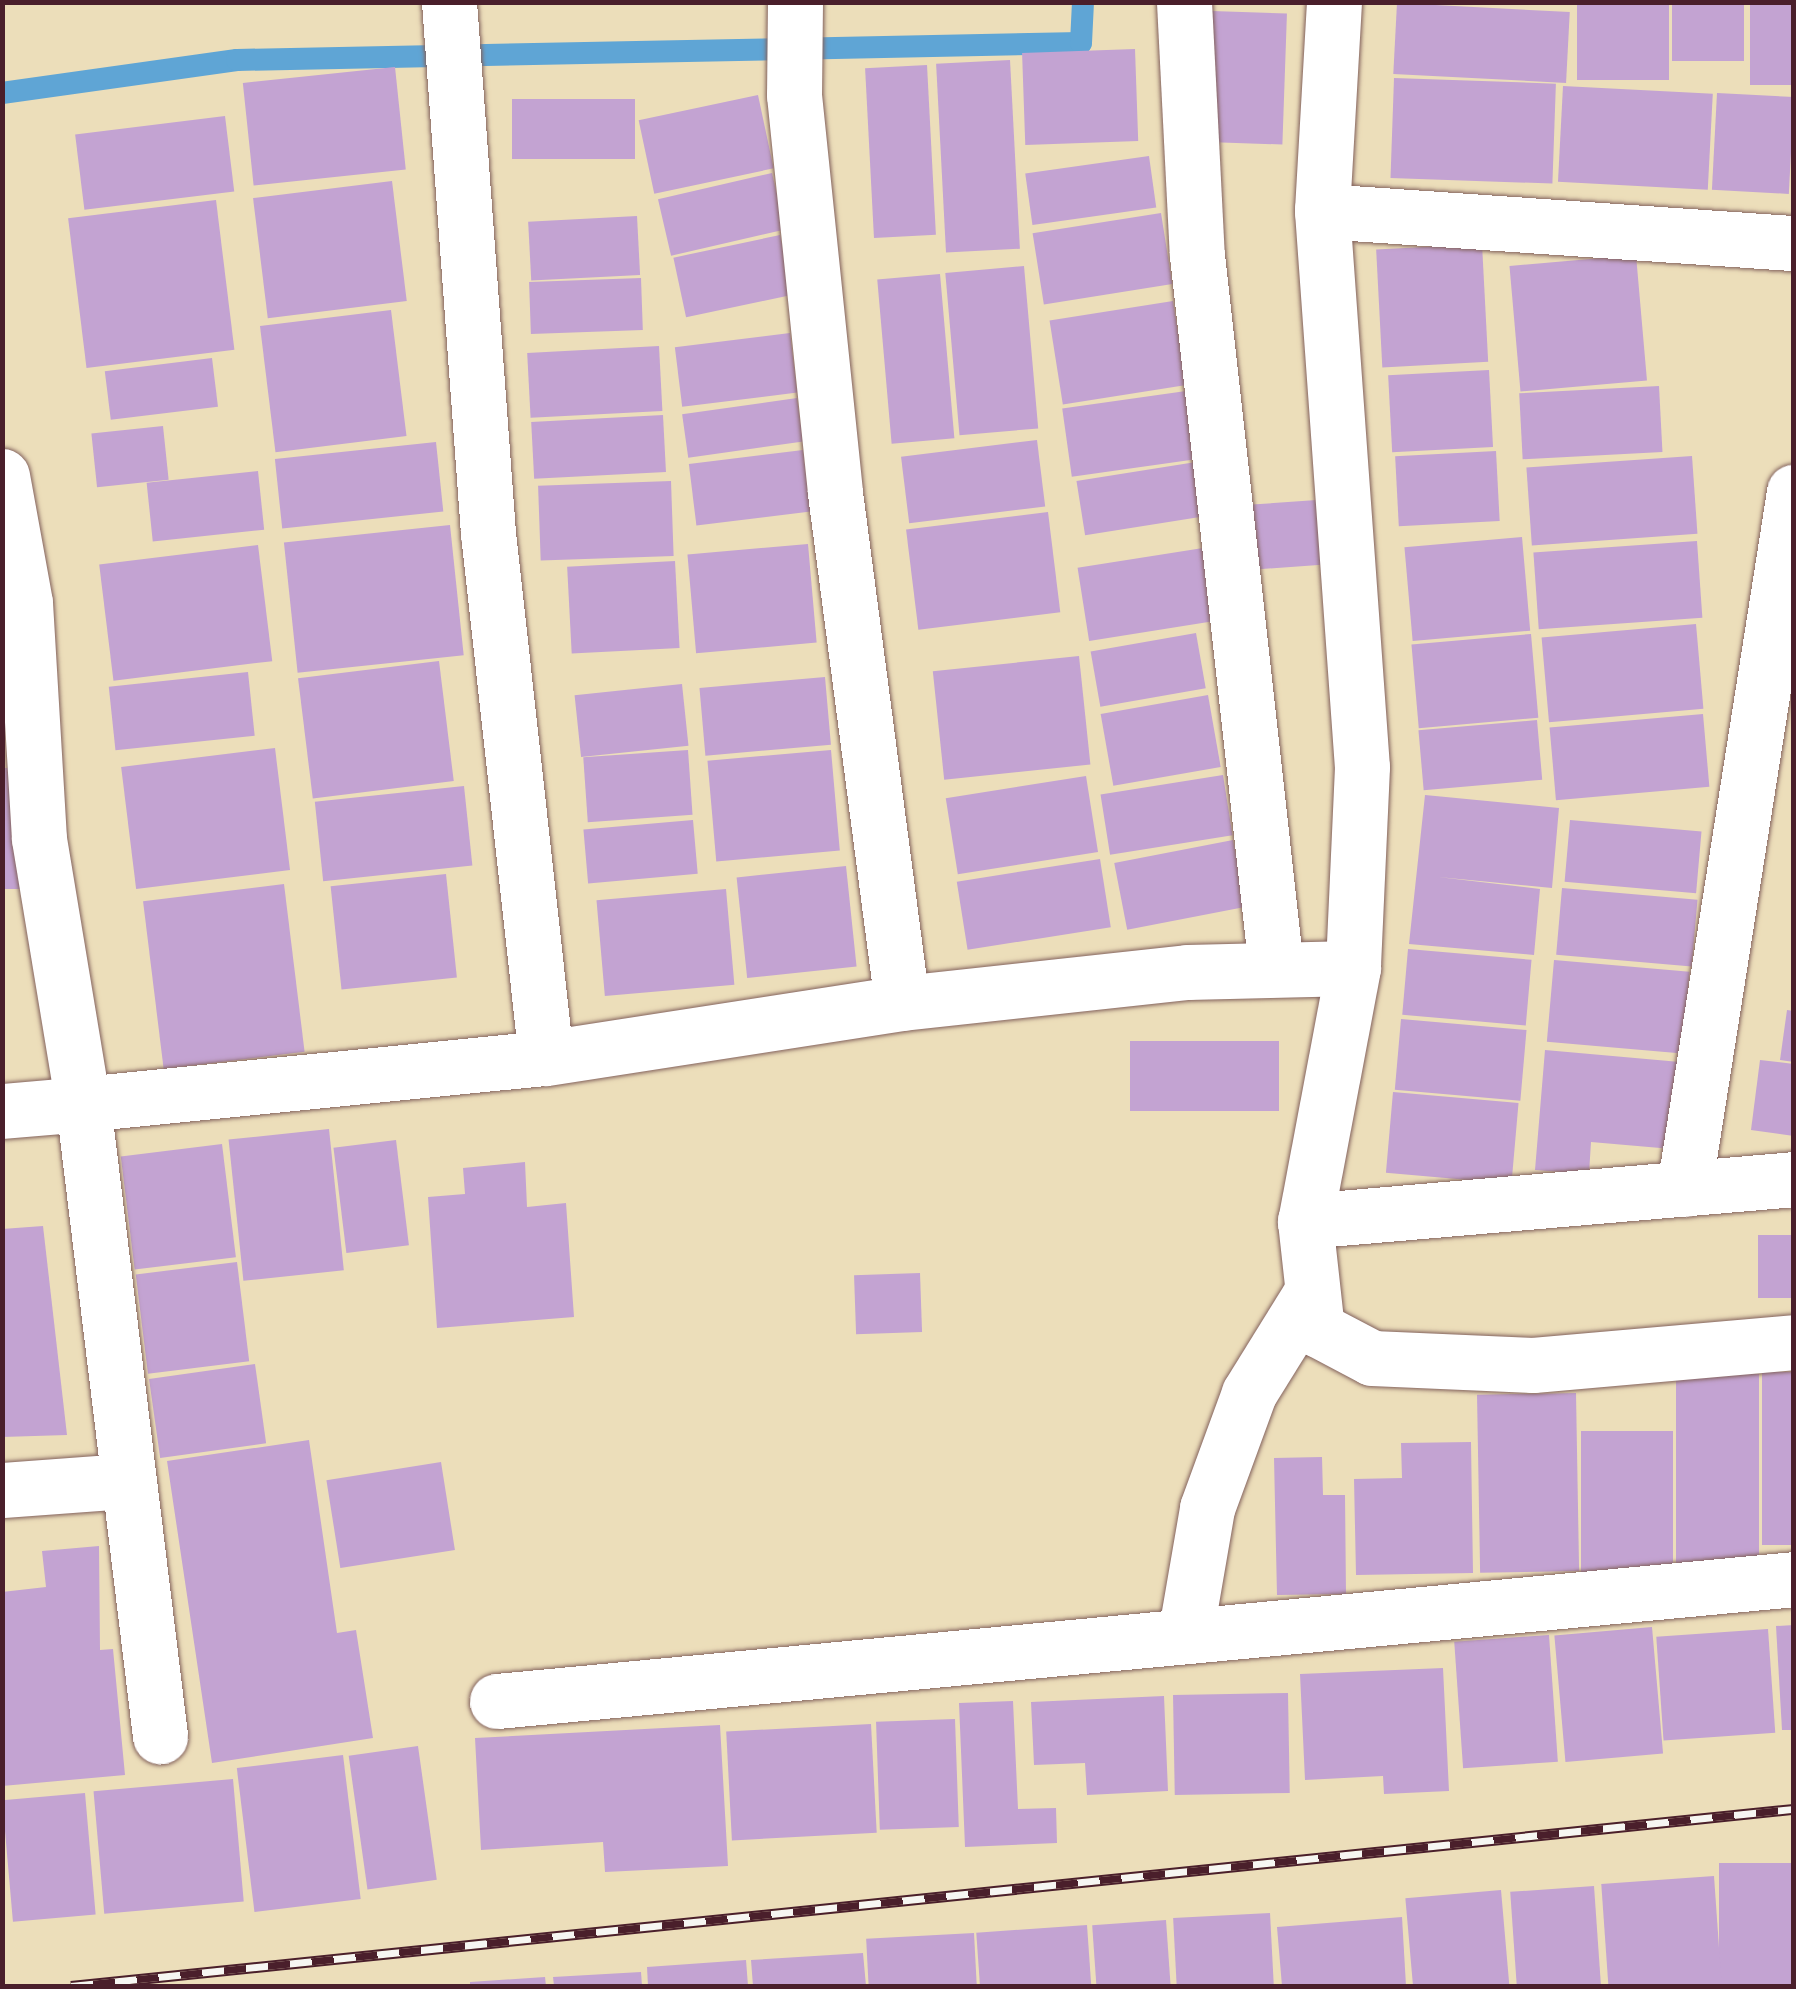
<!DOCTYPE html>
<style>
body{margin:0}
#map{position:relative;width:1796px;height:1989px;overflow:hidden;background:#ecdeba;font-family:Itim,sans-serif}
div>[style]{position:absolute}
.stream>*{height:22px;margin:-11px;padding:0 11px;transform-origin:11px;border-radius:11px;background:#5fa5d5}
.building>*{inset:0;background:#c3a3d2;transform-origin:0 0}
.roads{filter:drop-shadow(0 0 2px #83625d) drop-shadow(0 0 2px #83625d)}
.minor>*{height:55px;margin:-27.5px;padding:0 27.5px;transform-origin:27.5px;border-radius:27.5px;background:#fff}
.tertiary>*{height:55px;margin:-27.5px;padding:0 27.5px;transform-origin:27.5px;border-radius:27.5px;background:#fff}
.rail>*{height:11px;margin-top:-5.5px;transform-origin:0;background:repeating-linear-gradient(90deg,#f6f6f2 0 22px,#4a1f2b 0 44px);box-sizing:border-box;border-block:2px solid #4a1f2b}
span{translate:-50% -50%;white-space:nowrap;text-align:center;line-height:1.15;-webkit-text-stroke:8px #f6f6f2;paint-order:stroke}
.frame{position:absolute;inset:0;border:5px solid #4a1f2b;pointer-events:none}
</style>
<div id="map">
<div class="stream">
<i style="left:2px;top:93px;width:237px;rotate:-8deg"></i>
<i style="left:237px;top:60px;width:844px;rotate:-1.15deg"></i>
<i style="left:1081px;top:43px;width:41px;rotate:-87.2deg"></i>
</div>
<div class="building">
<i style="left:1577px;top:2px;width:92px;height:78px"></i>
<i style="left:1672px;top:2px;width:72px;height:59px"></i>
<i style="left:1750px;top:2px;width:44px;height:83px"></i>
<i style="left:1397px;top:3px;width:173px;height:71px;rotate:3deg"></i>
<i style="left:1212px;top:11px;width:75px;height:131px;rotate:2deg"></i>
<i style="left:1135px;top:49px;width:92px;height:113px;rotate:88deg"></i>
<i style="left:1010px;top:60px;width:189px;height:74px;rotate:87deg"></i>
<i style="left:927px;top:65px;width:170px;height:62px;rotate:87deg"></i>
<i style="left:395px;top:67px;width:103px;height:153px;rotate:84deg"></i>
<i style="left:1394px;top:78px;width:162px;height:100px;rotate:2deg"></i>
<i style="left:1563px;top:86px;width:150px;height:96px;rotate:3deg"></i>
<i style="left:1717px;top:93px;width:77px;height:97px;rotate:3deg"></i>
<i style="left:758px;top:95px;width:75px;height:122px;rotate:78deg"></i>
<i style="left:512px;top:99px;width:123px;height:60px"></i>
<i style="left:225px;top:116px;width:76px;height:151px;rotate:83deg"></i>
<i style="left:1149px;top:156px;width:52px;height:125px;rotate:82deg"></i>
<i style="left:772px;top:173px;width:58px;height:117px;rotate:77deg"></i>
<i style="left:392px;top:181px;width:121px;height:140px;rotate:83deg"></i>
<i style="left:216px;top:200px;width:151px;height:149px;rotate:83deg"></i>
<i style="left:1161px;top:213px;width:72px;height:130px;rotate:81deg"></i>
<i style="left:637px;top:216px;width:59px;height:109px;rotate:87deg"></i>
<i style="left:780px;top:235px;width:61px;height:109px;rotate:78deg"></i>
<i style="left:1482px;top:244px;width:118px;height:106px;rotate:87deg"></i>
<i style="left:1636px;top:255px;width:126px;height:127px;rotate:85deg"></i>
<i style="left:1024px;top:266px;width:163px;height:79px;rotate:85deg"></i>
<i style="left:940px;top:274px;width:165px;height:63px;rotate:85deg"></i>
<i style="left:641px;top:278px;width:52px;height:112px;rotate:88deg"></i>
<i style="left:1173px;top:301px;width:85px;height:125px;rotate:81deg"></i>
<i style="left:391px;top:310px;width:127px;height:132px;rotate:83deg"></i>
<i style="left:790px;top:333px;width:60px;height:116px;rotate:83deg"></i>
<i style="left:659px;top:346px;width:65px;height:132px;rotate:87deg"></i>
<i style="left:212px;top:358px;width:49px;height:108px;rotate:83deg"></i>
<i style="left:1489px;top:370px;width:77px;height:101px;rotate:87deg"></i>
<i style="left:1659px;top:386px;width:66px;height:140px;rotate:87deg"></i>
<i style="left:1186px;top:391px;width:69px;height:125px;rotate:82deg"></i>
<i style="left:797px;top:398px;width:44px;height:116px;rotate:82deg"></i>
<i style="left:663px;top:415px;width:57px;height:132px;rotate:87deg"></i>
<i style="left:163px;top:426px;width:54px;height:72px;rotate:84deg"></i>
<i style="left:1037px;top:440px;width:67px;height:137px;rotate:83deg"></i>
<i style="left:436px;top:442px;width:70px;height:162px;rotate:84deg"></i>
<i style="left:803px;top:450px;width:62px;height:115px;rotate:83deg"></i>
<i style="left:1496px;top:451px;width:70px;height:101px;rotate:87deg"></i>
<i style="left:1692px;top:456px;width:78px;height:166px;rotate:86deg"></i>
<i style="left:1196px;top:462px;width:55px;height:121px;rotate:81deg"></i>
<i style="left:258px;top:471px;width:59px;height:112px;rotate:84deg"></i>
<i style="left:671px;top:481px;width:75px;height:133px;rotate:88deg"></i>
<i style="left:1331px;top:499px;width:65px;height:91px;rotate:86deg"></i>
<i style="left:1048px;top:512px;width:101px;height:143px;rotate:83deg"></i>
<i style="left:450px;top:525px;width:131px;height:167px;rotate:84deg"></i>
<i style="left:1522px;top:537px;width:94px;height:118px;rotate:85deg"></i>
<i style="left:1697px;top:541px;width:77px;height:164px;rotate:86deg"></i>
<i style="left:808px;top:544px;width:99px;height:121px;rotate:85deg"></i>
<i style="left:258px;top:545px;width:117px;height:160px;rotate:83deg"></i>
<i style="left:1203px;top:548px;width:74px;height:127px;rotate:81deg"></i>
<i style="left:675px;top:561px;width:87px;height:108px;rotate:87deg"></i>
<i style="left:1696px;top:624px;width:85px;height:155px;rotate:85deg"></i>
<i style="left:1196px;top:633px;width:56px;height:107px;rotate:80deg"></i>
<i style="left:1531px;top:634px;width:84px;height:120px;rotate:85deg"></i>
<i style="left:1079px;top:656px;width:109px;height:147px;rotate:84deg"></i>
<i style="left:439px;top:661px;width:121px;height:142px;rotate:83deg"></i>
<i style="left:248px;top:672px;width:64px;height:140px;rotate:84deg"></i>
<i style="left:825px;top:677px;width:68px;height:126px;rotate:85deg"></i>
<i style="left:682px;top:684px;width:62px;height:108px;rotate:84deg"></i>
<i style="left:1208px;top:695px;width:73px;height:109px;rotate:80deg"></i>
<i style="left:1703px;top:714px;width:73px;height:154px;rotate:85deg"></i>
<i style="left:1537px;top:720px;width:60px;height:119px;rotate:85deg"></i>
<i style="left:275px;top:748px;width:123px;height:155px;rotate:83deg"></i>
<i style="left:688px;top:750px;width:65px;height:105px;rotate:86deg"></i>
<i style="left:831px;top:750px;width:101px;height:124px;rotate:85deg"></i>
<i style="left:2px;top:768px;width:20px;height:121px"></i>
<i style="left:1223px;top:775px;width:61px;height:124px;rotate:81deg"></i>
<i style="left:1086px;top:776px;width:77px;height:142px;rotate:81deg"></i>
<i style="left:464px;top:786px;width:80px;height:150px;rotate:84deg"></i>
<i style="clip-path:polygon(1425px 795px,1559px 808px,1552px 888px,1438px 877px,1540px 889px,1534px 955px,1409px 944px)"></i>
<i style="left:693px;top:820px;width:54px;height:110px;rotate:85deg"></i>
<i style="left:1570px;top:820px;width:132px;height:62px;rotate:5deg"></i>
<i style="left:1233px;top:840px;width:68px;height:121px;rotate:79deg"></i>
<i style="left:1100px;top:859px;width:69px;height:145px;rotate:81deg"></i>
<i style="left:846px;top:866px;width:101px;height:110px;rotate:84deg"></i>
<i style="left:446px;top:874px;width:104px;height:116px;rotate:84deg"></i>
<i style="left:284px;top:884px;width:169px;height:142px;rotate:83deg"></i>
<i style="left:1562px;top:888px;width:136px;height:67px;rotate:5deg"></i>
<i style="left:726px;top:889px;width:96px;height:130px;rotate:85deg"></i>
<i style="left:1408px;top:949px;width:124px;height:66px;rotate:5deg"></i>
<i style="left:1554px;top:960px;width:136px;height:82px;rotate:5deg"></i>
<i style="clip-path:polygon(1787px 1010px,1794px 1011px,1794px 1062px,1780px 1060px)"></i>
<i style="left:1401px;top:1019px;width:126px;height:71px;rotate:5deg"></i>
<i style="left:1130px;top:1041px;width:149px;height:70px"></i>
<i style="clip-path:polygon(1545px 1050px,1680px 1062px,1672px 1149px,1591px 1142px,1589px 1174px,1535px 1170px)"></i>
<i style="clip-path:polygon(1760px 1060px,1794px 1064px,1794px 1136px,1751px 1130px)"></i>
<i style="left:1393px;top:1092px;width:126px;height:81px;rotate:5deg"></i>
<i style="left:329px;top:1129px;width:142px;height:101px;rotate:84deg"></i>
<i style="left:396px;top:1140px;width:106px;height:63px;rotate:83deg"></i>
<i style="left:222px;top:1144px;width:114px;height:102px;rotate:83deg"></i>
<i style="clip-path:polygon(525px 1162px,527px 1207px,566px 1203px,574px 1317px,437px 1328px,428px 1197px,465px 1194px,463px 1168px)"></i>
<i style="clip-path:polygon(43px 1226px,67px 1435px,2px 1437px,2px 1229px)"></i>
<i style="left:1794px;top:1235px;width:63px;height:36px;rotate:90deg"></i>
<i style="left:237px;top:1262px;width:100px;height:102px;rotate:83deg"></i>
<i style="left:920px;top:1273px;width:59px;height:66px;rotate:88deg"></i>
<i style="left:255px;top:1364px;width:80px;height:107px;rotate:82deg"></i>
<i style="left:1762px;top:1372px;width:32px;height:173px"></i>
<i style="left:1759px;top:1374px;width:192px;height:83px;rotate:90deg"></i>
<i style="left:1576px;top:1393px;width:178px;height:99px;rotate:89deg"></i>
<i style="left:1673px;top:1431px;width:141px;height:92px;rotate:90deg"></i>
<i style="clip-path:polygon(309px 1440px,337px 1633px,356px 1630px,373px 1738px,212px 1763px,167px 1461px)"></i>
<i style="clip-path:polygon(1471px 1442px,1473px 1573px,1356px 1575px,1354px 1479px,1402px 1478px,1401px 1443px)"></i>
<i style="clip-path:polygon(1322px 1457px,1323px 1495px,1345px 1495px,1346px 1594px,1277px 1595px,1274px 1458px)"></i>
<i style="left:441px;top:1462px;width:89px;height:116px;rotate:81deg"></i>
<i style="clip-path:polygon(99px 1546px,100px 1650px,113px 1649px,125px 1775px,2px 1786px,2px 1592px,46px 1587px,42px 1551px)"></i>
<i style="clip-path:polygon(1794px 1625px,1794px 1730px,1782px 1730px,1776px 1626px)"></i>
<i style="left:1652px;top:1627px;width:127px;height:98px;rotate:85deg"></i>
<i style="left:1768px;top:1629px;width:104px;height:112px;rotate:86deg"></i>
<i style="left:1549px;top:1635px;width:127px;height:95px;rotate:86deg"></i>
<i style="clip-path:polygon(1443px 1668px,1449px 1791px,1384px 1794px,1383px 1776px,1305px 1780px,1300px 1674px)"></i>
<i style="left:1288px;top:1693px;width:100px;height:115px;rotate:89deg"></i>
<i style="clip-path:polygon(1164px 1696px,1168px 1791px,1087px 1795px,1085px 1763px,1034px 1765px,1031px 1702px)"></i>
<i style="clip-path:polygon(1013px 1701px,1018px 1809px,1056px 1808px,1057px 1843px,965px 1847px,959px 1703px)"></i>
<i style="left:955px;top:1719px;width:108px;height:79px;rotate:88deg"></i>
<i style="left:871px;top:1724px;width:109px;height:145px;rotate:87deg"></i>
<i style="clip-path:polygon(720px 1725px,728px 1866px,605px 1872px,603px 1842px,481px 1850px,475px 1738px)"></i>
<i style="left:418px;top:1746px;width:135px;height:70px;rotate:82deg"></i>
<i style="left:343px;top:1755px;width:145px;height:107px;rotate:83deg"></i>
<i style="left:233px;top:1779px;width:123px;height:140px;rotate:85deg"></i>
<i style="left:85px;top:1793px;width:122px;height:83px;rotate:85deg"></i>
<i style="left:1794px;top:1863px;width:123px;height:75px;rotate:90deg"></i>
<i style="left:1714px;top:1876px;width:110px;height:113px;rotate:86deg"></i>
<i style="left:1594px;top:1886px;width:100px;height:84px;rotate:86deg"></i>
<i style="left:1501px;top:1890px;width:96px;height:96px;rotate:85deg"></i>
<i style="left:1270px;top:1913px;width:73px;height:97px;rotate:87deg"></i>
<i style="clip-path:polygon(1402px 1917px,1406px 1986px,1282px 1986px,1277px 1927px)"></i>
<i style="left:1166px;top:1920px;width:66px;height:74px;rotate:86deg"></i>
<i style="left:1087px;top:1925px;width:61px;height:111px;rotate:86deg"></i>
<i style="left:974px;top:1933px;width:53px;height:108px;rotate:87deg"></i>
<i style="clip-path:polygon(863px 1953px,866px 1986px,753px 1986px,751px 1960px)"></i>
<i style="clip-path:polygon(746px 1960px,748px 1986px,648px 1986px,647px 1967px)"></i>
<i style="clip-path:polygon(641px 1972px,642px 1986px,554px 1986px,553px 1977px)"></i>
<i style="clip-path:polygon(545px 1977px,546px 1986px,470px 1986px,470px 1982px)"></i>
</div>
<div class="roads">
<div class="minor">
<i style="left:449px;top:2px;width:532px;rotate:85.8deg"></i>
<i style="left:488px;top:533px;width:528px;rotate:83.7deg"></i>
<i style="left:795px;top:2px;width:93px;rotate:90.6deg"></i>
<i style="left:794px;top:95px;width:400px;rotate:84.1deg"></i>
<i style="left:835px;top:493px;width:514px;rotate:82.52deg"></i>
<i style="left:1184px;top:2px;width:253px;rotate:87.1deg"></i>
<i style="left:1197px;top:255px;width:717px;rotate:83.68deg"></i>
<i style="left:1334px;top:2px;width:209px;rotate:93.3deg"></i>
<i style="left:1322px;top:211px;width:557px;rotate:85.89deg"></i>
<i style="left:1362px;top:767px;width:201px;rotate:92.6deg"></i>
<i style="left:1322px;top:211px;width:473px;rotate:3.9deg"></i>
<i style="left:2px;top:1111px;width:81px;rotate:-4.9deg"></i>
<i style="left:83px;top:1104px;width:637px;rotate:83.05deg"></i>
<i style="left:1684px;top:1189px;width:706px;rotate:-81.03deg"></i>
<i style="left:1305px;top:1221px;width:109px;rotate:83.7deg"></i>
<i style="left:1317px;top:1329px;width:62px;rotate:27.8deg"></i>
<i style="left:1372px;top:1358px;width:161px;rotate:2.5deg"></i>
<i style="left:1533px;top:1365px;width:262px;rotate:-5deg"></i>
<i style="left:2px;top:1490px;width:123px;rotate:-4.2deg"></i>
<i style="left:1185px;top:1636px;width:130px;rotate:-80.2deg"></i>
<i style="left:1207px;top:1508px;width:122px;rotate:-69.9deg"></i>
<i style="left:1249px;top:1393px;width:112px;rotate:-58.2deg"></i>
<i style="left:497px;top:1701px;width:1303px;rotate:-5.37deg"></i>
</div>
<div class="tertiary">
<i style="left:2px;top:476px;width:129px;rotate:79.7deg"></i>
<i style="left:25px;top:603px;width:236px;rotate:86.6deg"></i>
<i style="left:39px;top:839px;width:269px;rotate:80.6deg"></i>
<i style="left:83px;top:1104px;width:465px;rotate:-5.7deg"></i>
<i style="left:546px;top:1058px;width:360px;rotate:-8.8deg"></i>
<i style="left:902px;top:1003px;width:287px;rotate:-6.2deg"></i>
<i style="left:1187px;top:972px;width:166px;rotate:-1.4deg"></i>
<i style="left:1353px;top:968px;width:258px;rotate:100.7deg"></i>
<i style="left:1305px;top:1221px;width:491px;rotate:-4.9deg"></i>
</div>
</div>
<div class="rail">
<i style="left:71px;top:1986px;width:1732px;rotate:-5.87deg"></i>
</div>
<div class="frame"></div>
</div>
